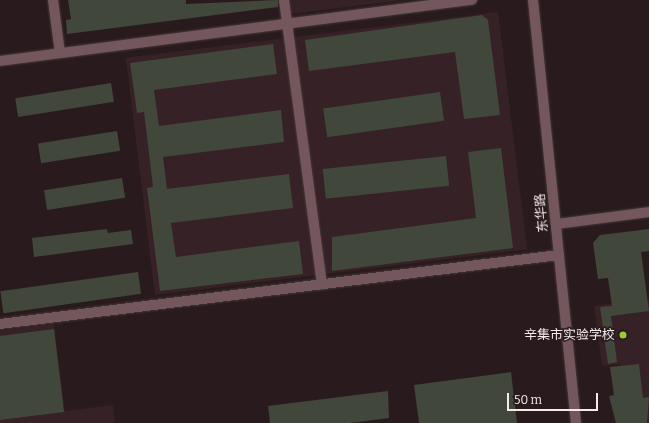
<!DOCTYPE html>
<meta charset="utf-8">
<style>
body{margin:0}
#map{position:relative;width:649px;height:423px;overflow:hidden;background:#291b1d;font-family:Bitter,"Noto Sans SC",serif}
div>[style]{position:absolute}
.built>*{inset:0;background:#362126;transform-origin:0 0}
.building>*{inset:0;background:#41473a;transform-origin:0 0}
.roads{filter:drop-shadow(0 0 1px #46383a) drop-shadow(0 0 1px #46383a)}
.minor>*{height:10px;margin:-5px;padding:0 5px;transform-origin:5px;border-radius:5px;background:#74575d}
.dots>*{width:11px;height:11px;translate:-50% -50%;box-sizing:border-box;border:2px solid #291b1d;border-radius:50%}
span{translate:-50% -50%;white-space:nowrap;text-align:center;line-height:1.15;-webkit-text-stroke:3px #291b1d;paint-order:stroke}
.street-label{font-size:13px;color:#f5eaec}
.poi-label{font-size:13px;color:#f5eaec}
.right{translate:-100% -50%;text-align:right}
.scale{position:absolute;left:507px;top:393px;width:91px;height:18px;box-sizing:border-box;border:2px solid #f5eaec;border-top:0;padding-left:5px;font-size:12px;line-height:14px;white-space:nowrap;color:#f5eaec;-webkit-text-stroke:3px #291b1d;paint-order:stroke}
</style>
<div id="map">
<div class="built">
<i style="clip-path:polygon(288px 0,404px 0,290px 14px)"></i>
<i style="left:498px;top:12px;width:239px;height:375px;rotate:83deg"></i>
<i style="clip-path:polygon(649px 299px,649px 423px,627px 423px,620px 364px,602px 366px,594px 306px)"></i>
<i style="clip-path:polygon(54px 324px,65px 411px,113px 405px,115px 423px,0 423px,0 331px)"></i>
</div>
<div class="building">
<i style="clip-path:polygon(68px 0,186px 0,186px 4px,278px 0,278px 7px,67px 34px,66px 20px,71px 19px)"></i>
<i style="clip-path:polygon(482px 15px,488px 20px,500px 115px,464px 119px,455px 52px,309px 71px,305px 40px)"></i>
<i style="clip-path:polygon(273px 44px,277px 74px,154px 90px,159px 126px,281px 110px,284px 142px,163px 157px,167px 189px,289px 174px,293px 208px,171px 223px,176px 257px,299px 241px,303px 274px,160px 291px,147px 188px,153px 187px,144px 112px,137px 113px,130px 63px)"></i>
<i style="left:111px;top:83px;width:19px;height:97px;rotate:81deg"></i>
<i style="left:440px;top:92px;width:29px;height:118px;rotate:82deg"></i>
<i style="left:117px;top:131px;width:20px;height:80px;rotate:81deg"></i>
<i style="clip-path:polygon(501px 148px,513px 248px,332px 271px,332px 237px,476px 218px,468px 152px)"></i>
<i style="left:446px;top:156px;width:30px;height:124px;rotate:84deg"></i>
<i style="left:122px;top:178px;width:20px;height:79px;rotate:81deg"></i>
<i style="clip-path:polygon(107px 229px,108px 233px,131px 230px,133px 244px,34px 257px,32px 238px)"></i>
<i style="clip-path:polygon(649px 229px,649px 251px,641px 252px,649px 311px,611px 316px,617px 362px,608px 364px,600px 307px,612px 306px,608px 278px,598px 279px,593px 243px,600px 235px)"></i>
<i style="left:138px;top:272px;width:22px;height:139px;rotate:82deg"></i>
<i style="clip-path:polygon(54px 329px,64px 412px,0 420px,0 336px)"></i>
<i style="clip-path:polygon(639px 364px,643px 398px,649px 397px,647px 423px,616px 423px,609px 396px,614px 395px,610px 367px)"></i>
<i style="clip-path:polygon(511px 372px,517px 423px,419px 423px,414px 385px)"></i>
<i style="clip-path:polygon(388px 391px,389px 418px,350px 423px,270px 423px,268px 406px)"></i>
</div>
<div class="roads">
<div class="minor">
<i style="left:53px;top:0;width:53px;rotate:82.5deg"></i>
<i style="left:284px;top:0;width:287px;rotate:82.4deg"></i>
<i style="left:533px;top:0;width:425px;rotate:84.2deg"></i>
<i style="left:0;top:61px;width:476px;rotate:-7.4deg"></i>
<i style="left:557px;top:224px;width:93px;rotate:-7.4deg"></i>
<i style="left:0;top:324px;width:563px;rotate:-7.04deg"></i>
</div>
</div>
<div class="dots">
<i style="left:623px;top:335px;background:#98cb37"></i>
</div>
<div class="street-label">
<span style="left:542px;top:213px;rotate:-95deg">东华路</span>
</div>
<div class="poi-label">
<span class="right" style="left:615px;top:335px">辛集市实验学校</span>
</div>
<div class="scale">50 m</div>
</div>
